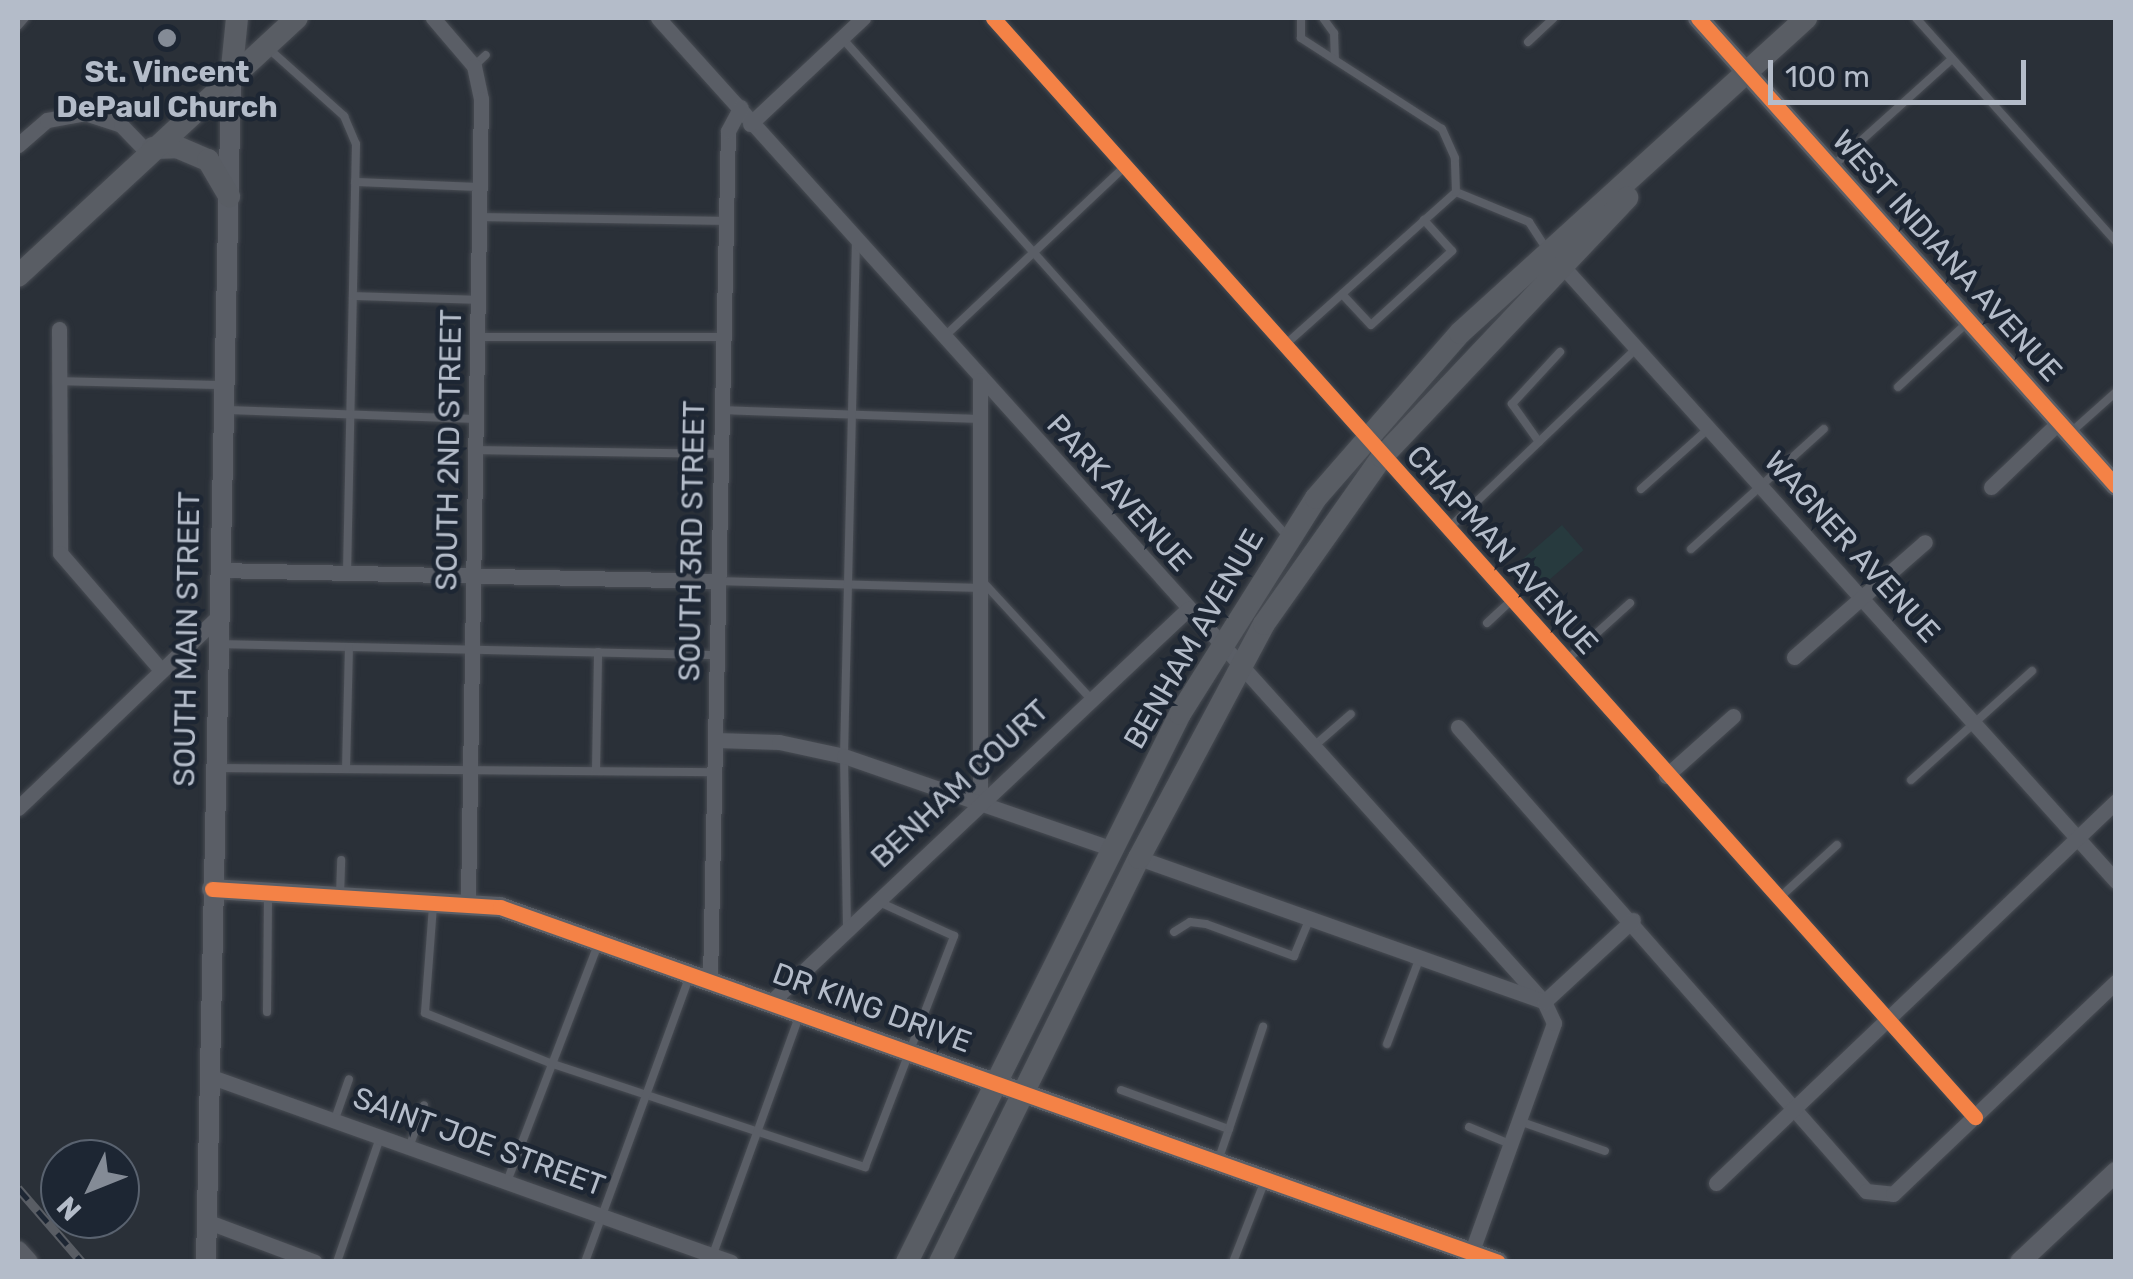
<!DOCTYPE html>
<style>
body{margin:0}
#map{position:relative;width:2133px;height:1279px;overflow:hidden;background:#2a3038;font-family:Rubik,sans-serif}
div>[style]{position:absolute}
.green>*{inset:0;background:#273a3e;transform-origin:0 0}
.roads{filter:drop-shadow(0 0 2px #484c53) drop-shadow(0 0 2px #484c53)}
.service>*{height:8px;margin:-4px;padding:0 4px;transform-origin:4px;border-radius:4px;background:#5a5e66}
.minor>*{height:15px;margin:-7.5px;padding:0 7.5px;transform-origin:7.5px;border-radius:7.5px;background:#5a5e66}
.tertiary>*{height:20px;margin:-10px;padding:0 10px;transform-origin:10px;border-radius:10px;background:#5a5e66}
.secondary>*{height:22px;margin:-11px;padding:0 11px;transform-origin:11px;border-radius:11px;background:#595d64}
.rail>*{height:9px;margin-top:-4.5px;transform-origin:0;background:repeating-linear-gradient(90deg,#1d2633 0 15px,#595d64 0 30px);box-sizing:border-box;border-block:2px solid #595d64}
.cycleway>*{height:15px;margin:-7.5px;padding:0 7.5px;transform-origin:7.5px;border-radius:7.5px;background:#f48246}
.dots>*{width:28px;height:28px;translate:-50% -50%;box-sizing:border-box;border:5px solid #1d2633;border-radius:50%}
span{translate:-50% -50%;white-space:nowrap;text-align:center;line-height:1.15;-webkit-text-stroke:9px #1d2633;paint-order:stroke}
.poi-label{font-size:30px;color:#b4bcc9;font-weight:700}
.street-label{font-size:30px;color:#b4bcc9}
.frame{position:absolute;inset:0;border:20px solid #b4bcc9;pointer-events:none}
.north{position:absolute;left:40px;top:1139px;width:100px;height:100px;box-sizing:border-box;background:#1d2633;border:2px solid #59626f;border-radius:50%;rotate:227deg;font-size:28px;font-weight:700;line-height:40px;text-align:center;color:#b4bcc9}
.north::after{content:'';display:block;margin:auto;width:35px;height:45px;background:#848b96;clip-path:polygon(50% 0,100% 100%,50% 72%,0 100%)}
.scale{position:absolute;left:1768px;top:60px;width:258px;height:45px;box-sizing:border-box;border:5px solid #b4bcc9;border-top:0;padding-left:12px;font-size:30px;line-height:35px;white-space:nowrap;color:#b4bcc9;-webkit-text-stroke:8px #1d2633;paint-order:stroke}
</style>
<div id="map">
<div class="green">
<i style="left:1562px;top:525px;width:33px;height:66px;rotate:49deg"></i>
</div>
<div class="roads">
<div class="service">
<i style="left:1323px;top:18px;width:19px;rotate:54deg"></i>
<i style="left:1334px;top:33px;width:26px;rotate:88deg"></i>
<i style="left:1916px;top:18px;width:300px;rotate:48.2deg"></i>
<i style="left:18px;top:26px;width:11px;rotate:-49deg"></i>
<i style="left:842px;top:38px;width:669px;rotate:48.21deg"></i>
<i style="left:1528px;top:42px;width:35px;rotate:-43deg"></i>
<i style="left:269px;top:49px;width:101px;rotate:41.8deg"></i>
<i style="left:344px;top:116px;width:30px;rotate:67deg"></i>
<i style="left:356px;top:144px;width:428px;rotate:91.2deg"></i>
<i style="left:474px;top:66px;width:16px;rotate:-43deg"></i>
<i style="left:1833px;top:166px;width:160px;rotate:-42deg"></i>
<i style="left:355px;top:182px;width:125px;rotate:2.3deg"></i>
<i style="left:1456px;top:192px;width:79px;rotate:22.3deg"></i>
<i style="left:1529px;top:222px;width:33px;rotate:57deg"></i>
<i style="left:481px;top:217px;width:245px;rotate:0.9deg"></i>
<i style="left:1342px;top:294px;width:42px;rotate:46.9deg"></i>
<i style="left:1371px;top:325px;width:110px;rotate:-42.4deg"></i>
<i style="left:1452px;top:251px;width:42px;rotate:-132.1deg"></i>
<i style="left:353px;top:296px;width:125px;rotate:1.8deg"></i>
<i style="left:946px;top:335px;width:245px;rotate:-43.3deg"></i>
<i style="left:478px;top:337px;width:246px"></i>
<i style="left:1286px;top:344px;width:228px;rotate:-41.8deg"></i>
<i style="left:1456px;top:192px;width:34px;rotate:-92deg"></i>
<i style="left:1455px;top:158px;width:32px;rotate:-114deg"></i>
<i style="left:1442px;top:129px;width:168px;rotate:-147.2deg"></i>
<i style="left:1301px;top:38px;width:20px;rotate:-90deg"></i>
<i style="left:58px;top:381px;width:166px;rotate:1.4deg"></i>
<i style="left:1898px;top:387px;width:96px;rotate:-42.9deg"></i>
<i style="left:228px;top:410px;width:248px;rotate:2.1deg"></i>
<i style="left:722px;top:410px;width:258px;rotate:2deg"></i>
<i style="left:2071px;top:432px;width:60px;rotate:-41.6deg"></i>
<i style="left:1539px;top:442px;width:47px;rotate:-125.4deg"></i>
<i style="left:1512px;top:404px;width:71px;rotate:-47.3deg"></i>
<i style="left:476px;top:450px;width:245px;rotate:0.9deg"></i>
<i style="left:1641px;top:489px;width:90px;rotate:-41.8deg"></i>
<i style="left:1448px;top:529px;width:260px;rotate:-43.8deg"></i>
<i style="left:1691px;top:549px;width:179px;rotate:-42.1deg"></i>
<i style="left:719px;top:581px;width:260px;rotate:1.5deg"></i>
<i style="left:982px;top:581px;width:161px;rotate:47.3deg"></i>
<i style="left:1487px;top:623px;width:34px;rotate:-43deg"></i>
<i style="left:221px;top:644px;width:496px;rotate:1.3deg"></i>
<i style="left:1567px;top:660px;width:85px;rotate:-42.1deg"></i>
<i style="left:1313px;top:747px;width:50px;rotate:-41deg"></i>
<i style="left:219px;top:768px;width:496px;rotate:0.5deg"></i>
<i style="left:346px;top:769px;width:122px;rotate:-88.6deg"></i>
<i style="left:596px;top:771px;width:119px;rotate:-89deg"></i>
<i style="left:1911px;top:780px;width:163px;rotate:-42deg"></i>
<i style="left:340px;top:895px;width:35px;rotate:-88deg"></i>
<i style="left:1778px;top:899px;width:80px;rotate:-42.5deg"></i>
<i style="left:433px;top:906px;width:107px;rotate:94.3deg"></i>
<i style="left:425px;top:1013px;width:135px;rotate:21.8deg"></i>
<i style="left:550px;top:1063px;width:332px;rotate:18.3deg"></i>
<i style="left:865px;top:1167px;width:248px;rotate:-68.9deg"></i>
<i style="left:954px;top:936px;width:85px;rotate:-155.6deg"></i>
<i style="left:847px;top:927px;width:171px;rotate:-91deg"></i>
<i style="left:844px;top:756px;width:515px;rotate:-88.67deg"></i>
<i style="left:1174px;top:932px;width:19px;rotate:-32deg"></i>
<i style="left:1190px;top:922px;width:16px;rotate:7deg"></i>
<i style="left:1206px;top:924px;width:94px;rotate:20deg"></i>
<i style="left:1294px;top:956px;width:41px;rotate:-67.2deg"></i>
<i style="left:267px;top:1012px;width:116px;rotate:-89.5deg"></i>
<i style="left:1387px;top:1044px;width:93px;rotate:-69.2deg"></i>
<i style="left:1121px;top:1090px;width:115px;rotate:19.9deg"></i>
<i style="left:1229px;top:1129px;width:31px;rotate:109deg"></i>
<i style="left:335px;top:1119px;width:42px;rotate:-70.7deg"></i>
<i style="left:1519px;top:1121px;width:91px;rotate:19.2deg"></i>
<i style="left:1469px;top:1127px;width:44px;rotate:22.5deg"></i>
<i style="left:1229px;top:1129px;width:108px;rotate:-71.6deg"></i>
<i style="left:410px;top:1145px;width:42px;rotate:-70.7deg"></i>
<i style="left:508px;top:1179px;width:251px;rotate:-69deg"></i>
<i style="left:712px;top:1257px;width:255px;rotate:-70.1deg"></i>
<i style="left:337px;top:1262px;width:131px;rotate:-70.9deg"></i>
<i style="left:585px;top:1262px;width:302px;rotate:-69.9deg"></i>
<i style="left:1233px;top:1262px;width:85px;rotate:-68.6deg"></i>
</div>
<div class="minor">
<i style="left:433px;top:18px;width:63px;rotate:49.5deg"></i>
<i style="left:474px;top:66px;width:34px;rotate:78deg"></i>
<i style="left:481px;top:99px;width:801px;rotate:90.93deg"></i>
<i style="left:658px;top:18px;width:1324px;rotate:48deg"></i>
<i style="left:993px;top:18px;width:1474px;rotate:48.22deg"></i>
<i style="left:750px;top:124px;width:155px;rotate:-43.2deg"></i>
<i style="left:18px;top:145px;width:38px;rotate:-41deg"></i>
<i style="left:47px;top:120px;width:39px;rotate:-10deg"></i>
<i style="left:85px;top:113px;width:38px;rotate:18deg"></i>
<i style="left:121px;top:125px;width:39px;rotate:46deg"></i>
<i style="left:1557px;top:260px;width:836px;rotate:48.01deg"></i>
<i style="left:59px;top:329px;width:224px;rotate:89.7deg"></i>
<i style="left:60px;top:553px;width:155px;rotate:49.2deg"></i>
<i style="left:980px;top:380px;width:422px;rotate:90deg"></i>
<i style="left:1991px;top:487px;width:94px;rotate:-43.7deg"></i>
<i style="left:218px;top:570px;width:501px;rotate:1.26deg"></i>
<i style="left:1794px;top:657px;width:174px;rotate:-41.3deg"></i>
<i style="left:1458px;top:727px;width:618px;rotate:48.67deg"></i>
<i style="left:1866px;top:1191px;width:27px;rotate:6deg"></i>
<i style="left:1893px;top:1194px;width:308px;rotate:-43.6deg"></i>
<i style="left:716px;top:740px;width:63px;rotate:1.8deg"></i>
<i style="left:779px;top:742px;width:66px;rotate:12.2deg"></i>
<i style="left:844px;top:756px;width:284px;rotate:19.1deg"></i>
<i style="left:1666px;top:776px;width:90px;rotate:-41.8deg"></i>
<i style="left:18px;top:808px;width:275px;rotate:-43.7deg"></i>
<i style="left:1139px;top:858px;width:426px;rotate:19.5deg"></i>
<i style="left:710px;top:980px;width:849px;rotate:-88.79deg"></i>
<i style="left:728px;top:131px;width:27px;rotate:-62deg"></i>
<i style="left:772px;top:1001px;width:572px;rotate:-43.3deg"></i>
<i style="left:209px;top:1076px;width:554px;rotate:19.61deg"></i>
<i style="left:1716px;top:1183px;width:553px;rotate:-43.68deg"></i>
<i style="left:206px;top:1221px;width:116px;rotate:20.6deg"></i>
<i style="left:1468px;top:1262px;width:254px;rotate:-70.2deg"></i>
<i style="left:1554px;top:1023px;width:23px;rotate:-115deg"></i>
<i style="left:1544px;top:1002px;width:121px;rotate:-42.7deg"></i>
</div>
<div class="tertiary">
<i style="left:1698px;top:18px;width:627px;rotate:48.23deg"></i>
<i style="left:212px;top:889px;width:289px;rotate:3.6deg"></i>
<i style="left:500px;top:907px;width:1059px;rotate:19.58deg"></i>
<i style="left:18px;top:1251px;width:15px;rotate:48deg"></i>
<i style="left:206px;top:1262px;width:1184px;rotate:-88.79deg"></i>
<i style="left:2020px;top:1262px;width:132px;rotate:-43.2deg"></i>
</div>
<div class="secondary">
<i style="left:231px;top:78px;width:60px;rotate:-84.3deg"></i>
<i style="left:153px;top:148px;width:24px;rotate:-2deg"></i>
<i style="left:177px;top:147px;width:34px;rotate:23deg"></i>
<i style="left:208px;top:160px;width:42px;rotate:59.7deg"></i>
<i style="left:18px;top:276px;width:380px;rotate:-42.8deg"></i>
<i style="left:907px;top:1262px;width:612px;rotate:-63.52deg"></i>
<i style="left:1180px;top:714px;width:255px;rotate:-57.8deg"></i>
<i style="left:1316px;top:498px;width:219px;rotate:-48.9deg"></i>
<i style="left:1460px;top:333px;width:468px;rotate:-42.3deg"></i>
<i style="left:940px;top:1262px;width:450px;rotate:-63.8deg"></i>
<i style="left:1139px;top:858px;width:265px;rotate:-61.9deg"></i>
<i style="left:1264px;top:624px;width:204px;rotate:-54.8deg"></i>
<i style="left:1382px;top:457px;width:357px;rotate:-46.6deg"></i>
</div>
</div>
<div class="rail">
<i style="left:18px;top:1188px;width:98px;rotate:49.1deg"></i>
</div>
<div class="cycleway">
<i style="left:993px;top:18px;width:1474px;rotate:48.22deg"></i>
<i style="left:1698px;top:18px;width:627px;rotate:48.23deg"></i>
<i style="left:212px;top:889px;width:289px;rotate:3.6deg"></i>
<i style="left:500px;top:907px;width:1059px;rotate:19.58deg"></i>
</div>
<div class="dots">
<i style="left:167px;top:38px;background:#848b96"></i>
</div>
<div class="poi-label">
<span style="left:167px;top:89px">St. Vincent<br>DePaul Church</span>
</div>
<div class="street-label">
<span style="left:1947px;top:256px;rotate:48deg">WEST INDIANA AVENUE</span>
<span style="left:449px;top:450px;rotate:-89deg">SOUTH 2ND STREET</span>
<span style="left:1119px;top:493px;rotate:48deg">PARK AVENUE</span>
<span style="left:692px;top:541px;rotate:-89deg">SOUTH 3RD STREET</span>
<span style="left:1852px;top:547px;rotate:48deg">WAGNER AVENUE</span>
<span style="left:1502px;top:550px;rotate:48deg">CHAPMAN AVENUE</span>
<span style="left:187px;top:639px;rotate:-89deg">SOUTH MAIN STREET</span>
<span style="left:1194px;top:639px;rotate:-60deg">BENHAM AVENUE</span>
<span style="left:960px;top:784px;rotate:-43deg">BENHAM COURT</span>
<span style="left:872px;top:1008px;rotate:20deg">DR KING DRIVE</span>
<span style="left:479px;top:1142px;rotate:20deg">SAINT JOE STREET</span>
</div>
<div class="frame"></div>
<div class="north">N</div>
<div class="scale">100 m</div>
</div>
